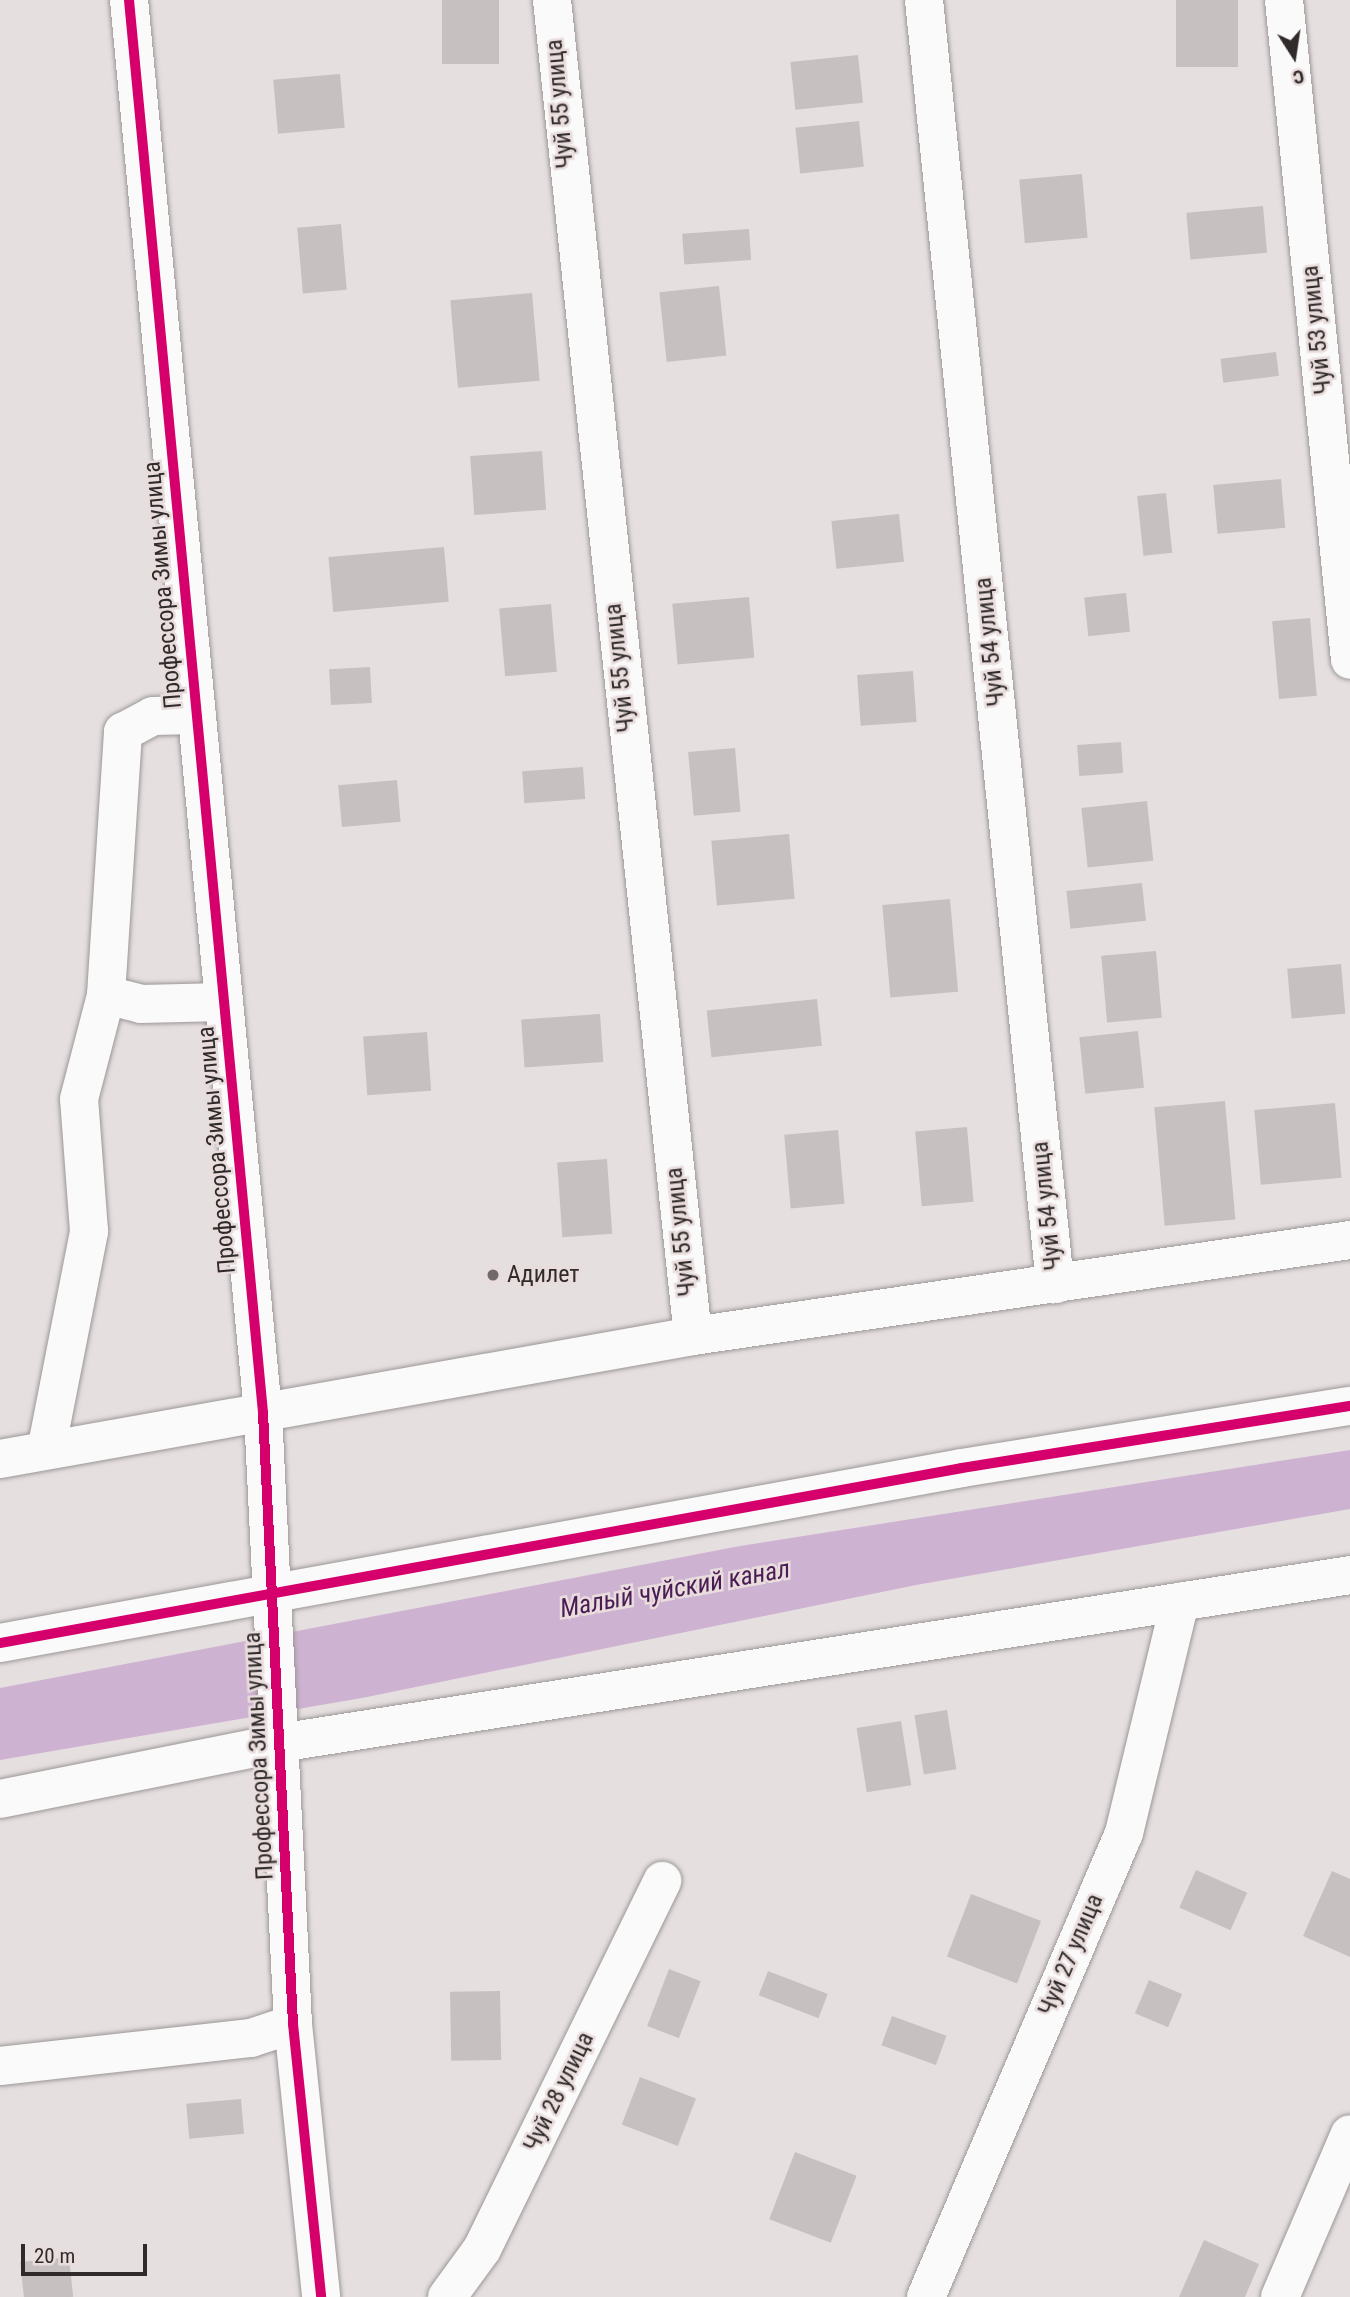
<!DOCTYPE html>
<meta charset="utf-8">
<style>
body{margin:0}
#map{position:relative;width:1350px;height:2297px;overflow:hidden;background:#e6dfdf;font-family:"Roboto Condensed",sans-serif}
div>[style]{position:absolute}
.water>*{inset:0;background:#ceb2d2}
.building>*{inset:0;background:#c6c1c0;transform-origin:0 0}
.roads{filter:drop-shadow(0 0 2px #9c9797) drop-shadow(0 0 2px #9c9797)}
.minor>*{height:38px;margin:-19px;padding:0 19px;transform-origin:19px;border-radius:19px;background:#fbfafa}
.cycleway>*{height:10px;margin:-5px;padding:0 5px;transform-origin:5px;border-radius:5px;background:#d6006c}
.dots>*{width:19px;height:19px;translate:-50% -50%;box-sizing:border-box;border:4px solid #e9dcdc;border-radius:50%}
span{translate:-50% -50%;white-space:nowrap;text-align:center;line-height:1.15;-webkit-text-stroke:5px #e9dcdc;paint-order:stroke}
.street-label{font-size:24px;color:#302b2b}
.poi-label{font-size:24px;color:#302b2b}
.left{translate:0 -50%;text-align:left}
.water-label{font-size:26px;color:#491c54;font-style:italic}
.north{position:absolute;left:1259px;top:21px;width:70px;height:70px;-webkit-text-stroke:5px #e9dcdc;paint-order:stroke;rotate:168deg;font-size:19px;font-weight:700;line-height:28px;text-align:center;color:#302b2b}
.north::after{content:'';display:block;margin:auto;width:24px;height:32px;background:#302b2b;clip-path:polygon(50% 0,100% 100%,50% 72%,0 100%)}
.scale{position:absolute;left:21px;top:2244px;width:126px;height:32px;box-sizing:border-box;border:4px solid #302b2b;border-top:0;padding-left:9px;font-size:21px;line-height:24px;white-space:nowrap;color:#302b2b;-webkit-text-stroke:5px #e9dcdc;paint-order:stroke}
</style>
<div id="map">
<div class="water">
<i style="clip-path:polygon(1350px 1450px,1350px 1509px,916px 1585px,362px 1698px,0 1760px,0 1688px,740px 1546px)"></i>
</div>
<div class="building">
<i style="left:442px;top:0;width:57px;height:64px"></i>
<i style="left:1176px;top:0;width:62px;height:67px"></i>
<i style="left:858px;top:55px;width:48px;height:68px;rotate:84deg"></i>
<i style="left:340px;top:74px;width:54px;height:67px;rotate:85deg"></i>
<i style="left:859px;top:121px;width:46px;height:64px;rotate:84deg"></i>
<i style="left:1082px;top:174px;width:64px;height:63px;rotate:85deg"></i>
<i style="left:1263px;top:206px;width:47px;height:77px;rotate:85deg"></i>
<i style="left:341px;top:224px;width:66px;height:44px;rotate:85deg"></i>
<i style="left:749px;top:229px;width:31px;height:67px;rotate:86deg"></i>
<i style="left:719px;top:286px;width:70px;height:60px;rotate:84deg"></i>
<i style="left:532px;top:293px;width:88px;height:82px;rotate:85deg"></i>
<i style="left:1276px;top:352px;width:24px;height:56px;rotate:83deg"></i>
<i style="left:542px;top:451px;width:59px;height:72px;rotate:86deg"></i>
<i style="left:1281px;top:479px;width:49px;height:68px;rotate:85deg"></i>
<i style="left:1166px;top:493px;width:60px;height:29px;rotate:84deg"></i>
<i style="left:899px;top:514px;width:48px;height:68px;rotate:84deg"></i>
<i style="left:444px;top:547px;width:55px;height:116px;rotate:85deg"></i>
<i style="left:1126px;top:593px;width:39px;height:42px;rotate:84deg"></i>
<i style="left:749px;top:597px;width:61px;height:77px;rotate:85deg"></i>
<i style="left:551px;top:604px;width:68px;height:52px;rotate:85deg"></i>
<i style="left:1310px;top:618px;width:78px;height:38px;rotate:85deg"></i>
<i style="left:370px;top:667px;width:36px;height:41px;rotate:87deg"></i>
<i style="left:913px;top:671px;width:51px;height:56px;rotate:86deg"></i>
<i style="left:1121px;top:742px;width:31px;height:44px;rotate:86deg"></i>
<i style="left:735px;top:748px;width:64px;height:47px;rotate:85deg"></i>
<i style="left:583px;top:767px;width:32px;height:61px;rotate:86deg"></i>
<i style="left:397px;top:780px;width:42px;height:59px;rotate:85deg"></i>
<i style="left:1147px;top:801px;width:60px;height:66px;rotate:84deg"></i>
<i style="left:789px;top:834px;width:65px;height:78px;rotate:85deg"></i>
<i style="left:1142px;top:883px;width:38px;height:76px;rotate:84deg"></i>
<i style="left:950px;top:899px;width:93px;height:68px;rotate:85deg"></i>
<i style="left:1156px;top:951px;width:67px;height:55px;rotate:85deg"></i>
<i style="left:1341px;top:964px;width:50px;height:54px;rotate:85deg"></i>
<i style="left:817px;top:999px;width:47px;height:111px;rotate:84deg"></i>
<i style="left:600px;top:1014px;width:48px;height:79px;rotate:86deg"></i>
<i style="left:1138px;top:1031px;width:57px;height:59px;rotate:84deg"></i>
<i style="left:427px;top:1032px;width:59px;height:64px;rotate:86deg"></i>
<i style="left:1225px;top:1101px;width:119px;height:71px;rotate:85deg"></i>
<i style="left:1335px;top:1103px;width:75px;height:81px;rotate:85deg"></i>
<i style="left:967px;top:1127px;width:75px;height:52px;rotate:85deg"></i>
<i style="left:838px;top:1130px;width:74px;height:54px;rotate:85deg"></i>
<i style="left:607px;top:1159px;width:75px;height:50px;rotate:86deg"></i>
<i style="left:947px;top:1710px;width:60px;height:33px;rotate:81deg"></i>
<i style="left:901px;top:1721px;width:65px;height:45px;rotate:81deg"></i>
<i style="left:1196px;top:1870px;width:56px;height:41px;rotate:24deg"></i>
<i style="clip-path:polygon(1332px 1871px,1350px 1879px,1350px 1957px,1303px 1936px)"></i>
<i style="left:971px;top:1894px;width:75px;height:67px;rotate:21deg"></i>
<i style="left:669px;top:1969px;width:34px;height:61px;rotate:21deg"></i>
<i style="left:768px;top:1971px;width:64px;height:26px;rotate:21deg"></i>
<i style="left:1149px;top:1980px;width:36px;height:36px;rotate:23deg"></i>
<i style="left:500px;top:1991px;width:69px;height:50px;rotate:89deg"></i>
<i style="left:892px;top:2016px;width:58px;height:31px;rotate:20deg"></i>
<i style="left:640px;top:2077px;width:60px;height:51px;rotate:21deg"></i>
<i style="left:241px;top:2099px;width:35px;height:55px;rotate:85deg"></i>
<i style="left:795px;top:2152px;width:66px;height:72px;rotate:21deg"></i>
<i style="clip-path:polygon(1204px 2240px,1259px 2264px,1245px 2297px,1179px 2297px)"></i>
<i style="left:69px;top:2257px;width:40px;height:49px;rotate:84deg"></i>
</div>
<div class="roads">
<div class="minor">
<i style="left:129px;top:0;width:1419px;rotate:84.58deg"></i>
<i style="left:263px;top:1413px;width:612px;rotate:87.19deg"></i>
<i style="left:293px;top:2024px;width:274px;rotate:84.1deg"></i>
<i style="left:552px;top:0;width:1343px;rotate:83.98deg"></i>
<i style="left:924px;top:0;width:1291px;rotate:84.17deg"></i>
<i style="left:1284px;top:0;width:663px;rotate:84.29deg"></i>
<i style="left:106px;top:995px;width:36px;rotate:14deg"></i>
<i style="left:141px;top:1004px;width:83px;rotate:-1.4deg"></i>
<i style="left:47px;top:1446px;width:219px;rotate:-78.9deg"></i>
<i style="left:89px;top:1231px;width:132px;rotate:-94.3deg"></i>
<i style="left:79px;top:1099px;width:107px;rotate:-75.4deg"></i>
<i style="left:106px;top:995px;width:264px;rotate:-86.3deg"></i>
<i style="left:123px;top:732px;width:34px;rotate:-28deg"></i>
<i style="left:153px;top:716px;width:44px;rotate:-1.3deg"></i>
<i style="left:0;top:1459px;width:704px;rotate:-10.06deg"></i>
<i style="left:693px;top:1336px;width:664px;rotate:-8.31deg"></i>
<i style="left:0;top:1643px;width:978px;rotate:-10.31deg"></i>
<i style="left:962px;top:1468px;width:393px;rotate:-9.1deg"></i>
<i style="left:0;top:1799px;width:285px;rotate:-11.3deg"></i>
<i style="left:279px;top:1743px;width:1084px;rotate:-8.91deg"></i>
<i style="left:0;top:2066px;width:253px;rotate:-6.4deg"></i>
<i style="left:251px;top:2038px;width:44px;rotate:-18.4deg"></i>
<i style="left:447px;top:2297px;width:59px;rotate:-53.9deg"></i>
<i style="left:482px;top:2249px;width:410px;rotate:-63.9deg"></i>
<i style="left:926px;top:2297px;width:504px;rotate:-66.89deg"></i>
<i style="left:1124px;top:1833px;width:238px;rotate:-76.4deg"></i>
<i style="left:1280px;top:2297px;width:177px;rotate:-66.8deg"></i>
</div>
</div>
<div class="cycleway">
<i style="left:129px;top:0;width:1419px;rotate:84.58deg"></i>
<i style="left:263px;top:1413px;width:612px;rotate:87.19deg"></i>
<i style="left:293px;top:2024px;width:274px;rotate:84.1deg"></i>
<i style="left:0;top:1643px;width:978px;rotate:-10.31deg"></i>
<i style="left:962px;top:1468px;width:393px;rotate:-9.1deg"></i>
</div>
<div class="dots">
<i style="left:493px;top:1275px;background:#706a6a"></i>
</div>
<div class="street-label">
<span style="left:560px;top:104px;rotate:-95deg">Чуй 55 улица</span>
<span style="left:1317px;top:330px;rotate:-96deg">Чуй 53 улица</span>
<span style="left:163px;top:585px;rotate:-95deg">Профессора Зимы улица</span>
<span style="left:990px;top:642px;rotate:-96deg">Чуй 54 улица</span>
<span style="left:620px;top:668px;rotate:-96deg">Чуй 55 улица</span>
<span style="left:217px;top:1150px;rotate:-95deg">Профессора Зимы улица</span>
<span style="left:1047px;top:1206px;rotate:-96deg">Чуй 54 улица</span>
<span style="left:681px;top:1232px;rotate:-96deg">Чуй 55 улица</span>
<span style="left:259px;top:1756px;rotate:-93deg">Профессора Зимы улица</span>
<span style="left:1071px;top:1955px;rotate:-67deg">Чуй 27 улица</span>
<span style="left:559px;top:2092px;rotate:-64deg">Чуй 28 улица</span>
</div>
<div class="poi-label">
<span class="left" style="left:507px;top:1275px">Адилет</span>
</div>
<div class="water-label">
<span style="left:675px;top:1589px;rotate:-10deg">Малый чуйский канал</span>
</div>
<div class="north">С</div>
<div class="scale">20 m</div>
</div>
